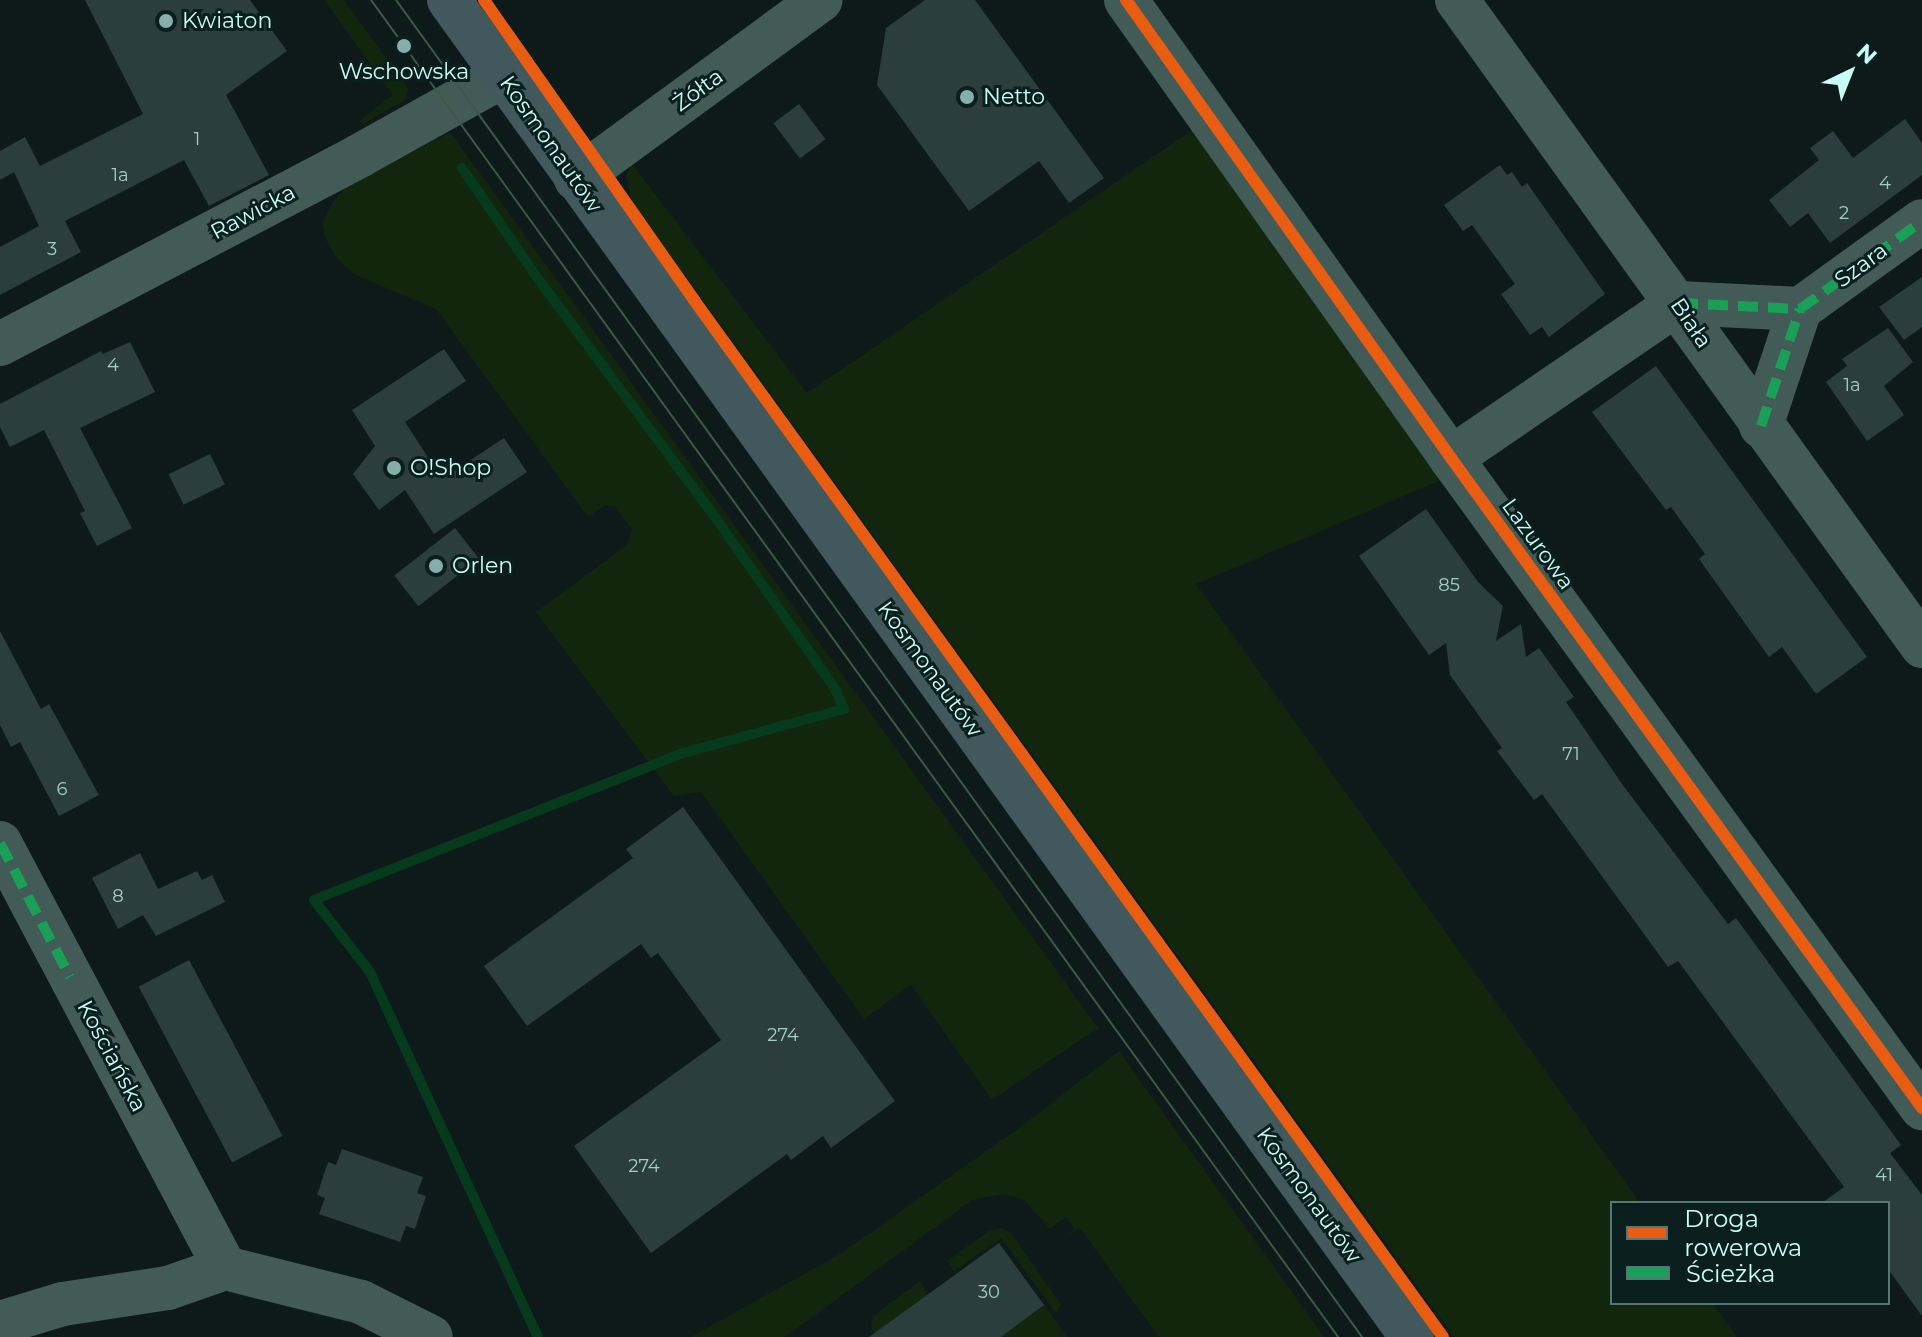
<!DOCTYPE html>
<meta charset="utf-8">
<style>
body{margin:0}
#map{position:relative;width:1922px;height:1337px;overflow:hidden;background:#0e1a19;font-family:Montserrat,sans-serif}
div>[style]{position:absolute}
.green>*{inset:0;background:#12260e}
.stream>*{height:10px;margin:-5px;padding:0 5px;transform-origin:5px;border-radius:5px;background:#053a1c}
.building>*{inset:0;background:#2b3d3c;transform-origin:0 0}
.minor>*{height:44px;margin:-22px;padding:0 22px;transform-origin:22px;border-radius:22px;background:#425b57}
.major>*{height:44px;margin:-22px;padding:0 22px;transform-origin:22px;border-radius:22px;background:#41595d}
.tram>*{height:2px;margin:-1px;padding:0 1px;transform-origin:1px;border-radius:1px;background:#395b44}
.quiet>*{height:10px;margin-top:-5px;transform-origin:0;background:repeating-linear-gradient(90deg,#1a9f57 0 20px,transparent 0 30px)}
.cycleway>*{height:12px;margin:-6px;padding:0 6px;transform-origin:6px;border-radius:6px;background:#e95d12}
.dots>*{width:22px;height:22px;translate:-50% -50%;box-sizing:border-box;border:4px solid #0a1e1d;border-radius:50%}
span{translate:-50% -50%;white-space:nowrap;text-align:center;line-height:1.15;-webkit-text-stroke:6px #0a1e1d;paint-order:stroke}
.number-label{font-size:18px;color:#a0ceca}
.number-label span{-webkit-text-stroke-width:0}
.poi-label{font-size:22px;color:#c7fff9}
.left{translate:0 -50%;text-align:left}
.street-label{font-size:22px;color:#c7fff9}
.legend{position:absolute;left:1610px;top:1201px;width:280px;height:104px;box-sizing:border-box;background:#0a1e1d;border:2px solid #567875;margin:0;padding:10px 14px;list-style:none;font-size:24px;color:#c7fff9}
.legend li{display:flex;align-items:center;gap:16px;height:40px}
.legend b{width:40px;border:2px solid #567875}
.north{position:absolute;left:1810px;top:32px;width:80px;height:80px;-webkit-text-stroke:6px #0a1e1d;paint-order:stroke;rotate:43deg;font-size:22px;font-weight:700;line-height:32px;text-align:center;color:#c7fff9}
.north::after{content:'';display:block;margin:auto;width:28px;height:36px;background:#c7fff9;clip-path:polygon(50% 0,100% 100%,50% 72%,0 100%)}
</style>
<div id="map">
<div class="green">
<i style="clip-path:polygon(324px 0,344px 0,408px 88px,405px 100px,363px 124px,360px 120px,393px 95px)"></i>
<i style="clip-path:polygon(1194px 129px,1448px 477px,1196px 584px,1640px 1203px,1612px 1203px,1612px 1303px,1712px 1303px,1737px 1337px,1454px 1337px,632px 202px,626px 176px,632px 164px,807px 393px)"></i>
<i style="clip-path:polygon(450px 132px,1098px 1028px,992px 1100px,911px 985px,864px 1019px,701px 792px,674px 796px,536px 612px,627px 545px,632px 529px,615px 506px,604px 505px,588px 517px,436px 309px,354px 274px,338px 260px,326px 239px,322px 224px,331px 205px,346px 187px)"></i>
<i style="clip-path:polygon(1119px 1051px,1324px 1337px,1159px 1337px,1080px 1228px,1058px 1243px,1075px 1229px,1066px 1217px,1050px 1229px,1024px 1200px,1004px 1194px,972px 1200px,785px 1337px,691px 1337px,840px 1254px,1015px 1131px)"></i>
<i style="clip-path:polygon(1000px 1228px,1010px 1232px,1061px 1304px,1056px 1313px,1001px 1238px,954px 1271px,947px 1261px,989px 1231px)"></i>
<i style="clip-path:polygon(920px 1281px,928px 1295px,876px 1337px,871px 1326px,873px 1316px)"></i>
<i style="clip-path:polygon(1044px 1305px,1067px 1337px,1001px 1337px)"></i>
</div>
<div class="stream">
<i style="left:462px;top:168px;width:131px;rotate:55.6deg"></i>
<i style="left:536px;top:276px;width:297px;rotate:53.4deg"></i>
<i style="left:713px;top:514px;width:213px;rotate:55.1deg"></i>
<i style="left:835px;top:689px;width:22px;rotate:66deg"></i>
<i style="left:844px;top:709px;width:167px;rotate:164.7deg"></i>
<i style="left:683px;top:753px;width:397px;rotate:158.3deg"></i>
<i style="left:314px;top:900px;width:91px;rotate:52.1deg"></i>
<i style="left:370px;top:972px;width:402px;rotate:65.3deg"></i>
</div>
<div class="building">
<i style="clip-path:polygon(85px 0,250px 0,287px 51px,226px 95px,269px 175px,209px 206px,184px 160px,65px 221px,81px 252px,0 295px,0 247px,39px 226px,14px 172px,0 180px,0 151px,25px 137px,40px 166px,143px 114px)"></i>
<i style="clip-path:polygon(925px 0,975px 0,1104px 178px,1069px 203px,1039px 161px,969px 211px,877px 85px,886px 28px)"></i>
<i style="left:799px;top:104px;width:44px;height:32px;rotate:53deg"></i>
<i style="clip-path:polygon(1905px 119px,1922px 143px,1922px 175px,1830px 243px,1808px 213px,1790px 227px,1769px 200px,1819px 160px,1810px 148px,1833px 131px,1853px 158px)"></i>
<i style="clip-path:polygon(1500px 165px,1507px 175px,1512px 172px,1522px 187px,1527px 183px,1605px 294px,1549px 337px,1542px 327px,1530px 335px,1501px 294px,1515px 284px,1472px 225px,1463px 231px,1444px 205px)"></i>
<i style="clip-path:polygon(1922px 277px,1922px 327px,1904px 340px,1879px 307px)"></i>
<i style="clip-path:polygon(1888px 328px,1913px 362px,1884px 386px,1904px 415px,1867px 441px,1826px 382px,1847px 366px,1842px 359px)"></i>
<i style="clip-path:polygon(130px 342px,155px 392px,80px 428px,132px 528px,97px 546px,80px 513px,85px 511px,44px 430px,10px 447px,0 427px,0 404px,101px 351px,103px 354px)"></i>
<i style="clip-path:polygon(444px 349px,466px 381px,405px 422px,442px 479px,504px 438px,527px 472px,434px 534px,405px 490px,379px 510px,353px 474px,375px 446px,352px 410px)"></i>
<i style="clip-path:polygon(1656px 366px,1867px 657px,1816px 694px,1782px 647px,1769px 657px,1699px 559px,1705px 554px,1671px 507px,1666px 510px,1592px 412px)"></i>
<i style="left:210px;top:454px;width:34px;height:46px;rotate:64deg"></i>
<i style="clip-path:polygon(1426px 509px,1478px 582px,1503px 606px,1496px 641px,1521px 624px,1526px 657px,1539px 648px,1574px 697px,1566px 702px,1622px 784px,1728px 924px,1736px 918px,1901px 1145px,1890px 1153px,1922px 1195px,1922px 1316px,1888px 1269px,1888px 1203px,1822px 1203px,1844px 1187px,1678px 961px,1668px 967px,1542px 794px,1534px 800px,1497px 751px,1502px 748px,1450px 675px,1446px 643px,1429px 655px,1359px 556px)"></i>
<i style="left:455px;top:528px;width:39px;height:77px;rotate:52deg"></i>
<i style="clip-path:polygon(0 631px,41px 709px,49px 704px,99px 795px,59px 816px,20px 742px,11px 747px,0 725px)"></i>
<i style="clip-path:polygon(683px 807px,895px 1101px,831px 1148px,823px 1136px,791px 1160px,787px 1154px,651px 1253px,574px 1146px,721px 1040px,658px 953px,651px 958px,641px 944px,527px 1026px,484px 966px,633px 858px,626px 849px)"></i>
<i style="clip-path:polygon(140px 853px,158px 889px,197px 871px,202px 880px,212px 875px,225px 902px,156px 936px,143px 915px,118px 929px,92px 878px)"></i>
<i style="left:189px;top:960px;width:199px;height:57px;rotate:62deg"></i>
<i style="clip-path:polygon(342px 1149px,423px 1177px,417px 1193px,426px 1196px,415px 1229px,406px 1226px,400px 1242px,319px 1214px,325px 1198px,317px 1195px,328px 1162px,336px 1165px)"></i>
<i style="clip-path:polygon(999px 1243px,1044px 1305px,1001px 1337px,869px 1337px)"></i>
</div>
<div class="minor">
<i style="left:1126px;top:0;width:562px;rotate:54.64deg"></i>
<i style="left:1451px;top:458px;width:803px;rotate:54.07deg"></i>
<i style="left:1457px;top:0;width:796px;rotate:54.25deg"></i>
<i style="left:576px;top:179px;width:303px;rotate:-36.2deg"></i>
<i style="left:0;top:344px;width:405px;rotate:-27.6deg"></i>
<i style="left:359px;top:156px;width:165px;rotate:-29.1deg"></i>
<i style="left:1761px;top:426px;width:123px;rotate:-71.6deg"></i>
<i style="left:1451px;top:458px;width:275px;rotate:-34.3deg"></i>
<i style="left:1678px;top:303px;width:122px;rotate:2.8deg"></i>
<i style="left:1800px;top:309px;width:150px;rotate:-35.8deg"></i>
<i style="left:0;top:843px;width:481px;rotate:62.1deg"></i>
<i style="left:0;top:1323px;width:66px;rotate:-16.8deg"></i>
<i style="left:63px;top:1304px;width:106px;rotate:-8.7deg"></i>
<i style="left:168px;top:1288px;width:60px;rotate:-19.3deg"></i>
<i style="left:225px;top:1268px;width:140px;rotate:14deg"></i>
<i style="left:361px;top:1302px;width:78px;rotate:26.6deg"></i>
</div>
<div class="major">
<i style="left:449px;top:0;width:1648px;rotate:54.24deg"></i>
</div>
<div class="tram">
<i style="left:371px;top:0;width:1650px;rotate:54.12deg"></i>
<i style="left:396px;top:0;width:1649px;rotate:54.15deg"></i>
</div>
<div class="quiet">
<i style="left:1678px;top:303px;width:122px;rotate:2.8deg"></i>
<i style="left:1800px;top:309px;width:150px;rotate:-35.8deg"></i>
<i style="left:1761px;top:426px;width:123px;rotate:-71.6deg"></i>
<i style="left:0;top:843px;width:151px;rotate:62.4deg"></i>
</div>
<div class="cycleway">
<i style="left:484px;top:0;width:366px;rotate:55deg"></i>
<i style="left:694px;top:300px;width:1279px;rotate:54.16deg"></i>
<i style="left:1126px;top:0;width:562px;rotate:54.64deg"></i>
<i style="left:1451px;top:458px;width:803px;rotate:54.07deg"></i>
</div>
<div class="dots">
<i style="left:166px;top:21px;background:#86afab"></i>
<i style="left:404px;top:46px;background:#86afab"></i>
<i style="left:967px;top:97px;background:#86afab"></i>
<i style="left:394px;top:468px;background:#86afab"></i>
<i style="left:436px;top:566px;background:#86afab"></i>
</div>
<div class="number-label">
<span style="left:197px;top:139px">1</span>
<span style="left:120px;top:175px">1a</span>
<span style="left:1885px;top:183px">4</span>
<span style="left:1844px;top:213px">2</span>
<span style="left:52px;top:249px">3</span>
<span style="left:113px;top:365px">4</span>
<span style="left:1852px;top:385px">1a</span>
<span style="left:1449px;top:585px">85</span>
<span style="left:1571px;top:754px">71</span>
<span style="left:62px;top:789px">6</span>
<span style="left:118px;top:896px">8</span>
<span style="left:783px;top:1035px">274</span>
<span style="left:644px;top:1166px">274</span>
<span style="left:1884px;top:1175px">41</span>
<span style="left:989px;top:1292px">30</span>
</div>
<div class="poi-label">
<span class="left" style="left:182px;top:21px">Kwiaton</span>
<span style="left:404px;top:72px">Wschowska</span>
<span class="left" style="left:983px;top:97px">Netto</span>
<span class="left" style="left:410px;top:468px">O!Shop</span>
<span class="left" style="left:452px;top:566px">Orlen</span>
</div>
<div class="street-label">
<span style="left:698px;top:90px;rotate:-36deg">Żółta</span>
<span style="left:551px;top:144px;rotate:55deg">Kosmonautów</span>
<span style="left:253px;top:212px;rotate:-28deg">Rawicka</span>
<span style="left:1861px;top:265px;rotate:-36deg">Szara</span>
<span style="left:1691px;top:323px;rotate:56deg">Biała</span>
<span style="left:1538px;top:544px;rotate:54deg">Lazurowa</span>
<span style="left:930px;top:669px;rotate:54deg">Kosmonautów</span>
<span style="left:112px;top:1056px;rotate:62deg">Kościańska</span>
<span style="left:1309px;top:1195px;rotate:54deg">Kosmonautów</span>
</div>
<ul class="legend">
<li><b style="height:10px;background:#e95d12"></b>Droga rowerowa</li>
<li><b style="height:10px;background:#1a9f57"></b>Ścieżka</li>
</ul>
<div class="north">N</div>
</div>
